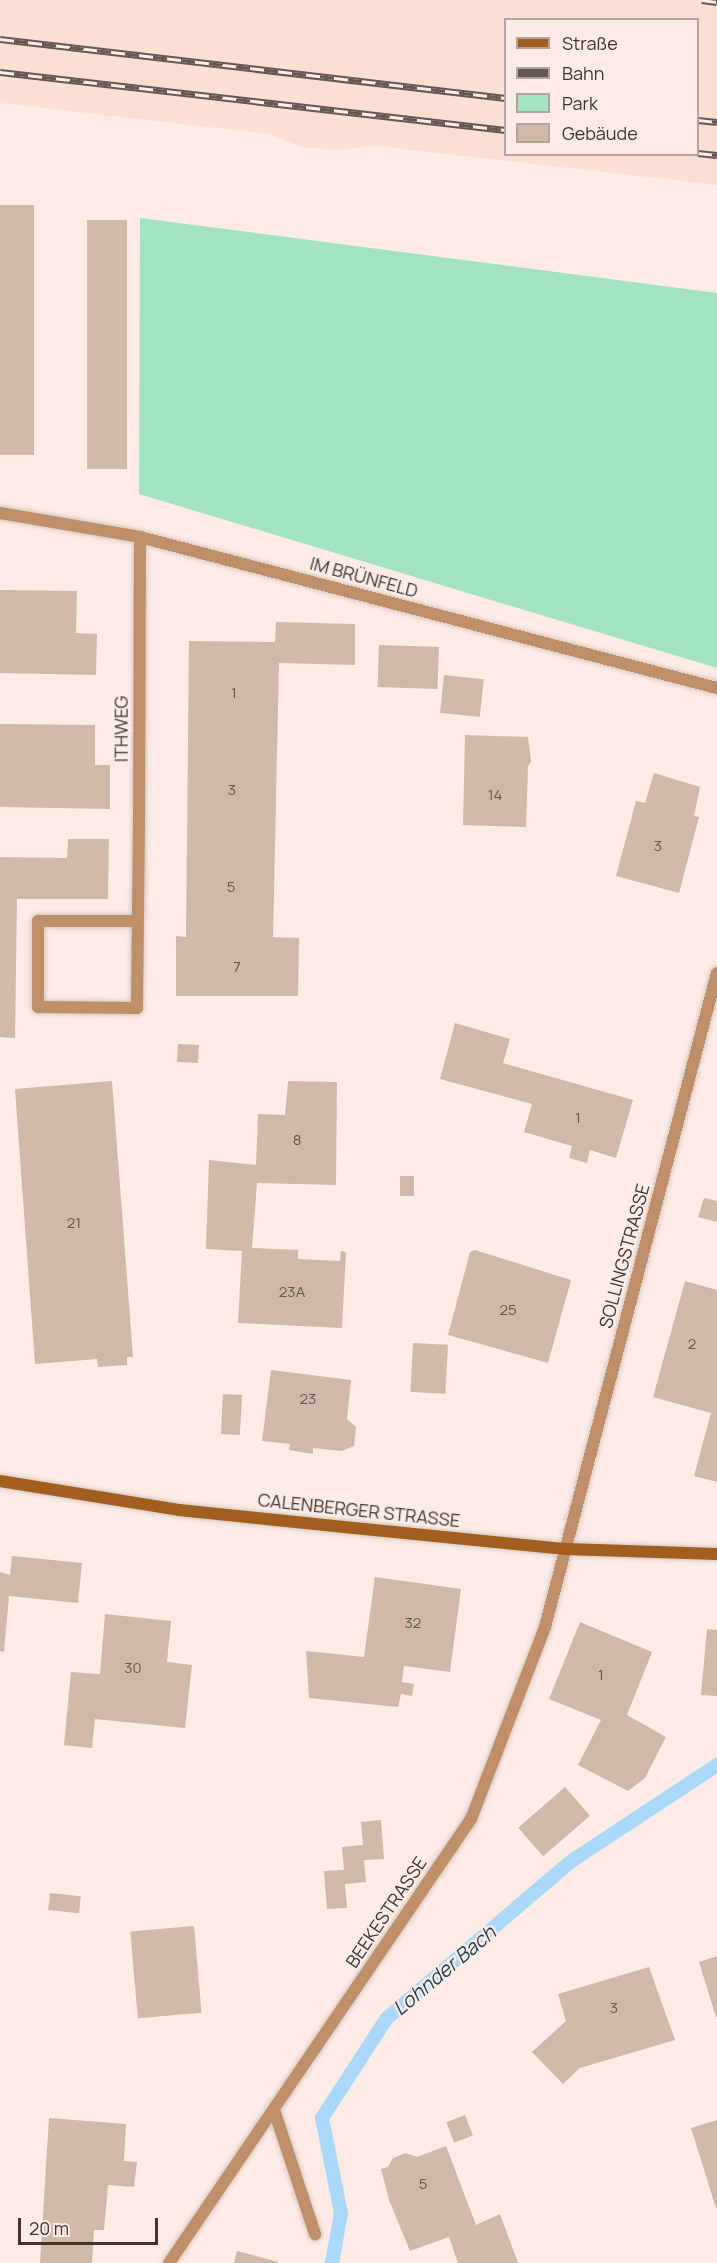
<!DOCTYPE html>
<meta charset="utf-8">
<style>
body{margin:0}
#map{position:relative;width:717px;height:2263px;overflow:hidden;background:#fcece5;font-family:Manrope,sans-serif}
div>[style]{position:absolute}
.built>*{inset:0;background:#fbdfd3}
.green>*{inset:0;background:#a3e3be}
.stream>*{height:14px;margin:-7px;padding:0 7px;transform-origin:7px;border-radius:7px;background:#a9d8f8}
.building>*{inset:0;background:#cfb9a9;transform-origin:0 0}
.roads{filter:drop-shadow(0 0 2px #d6c8c1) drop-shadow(0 0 2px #d6c8c1)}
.lane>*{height:12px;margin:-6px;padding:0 6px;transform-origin:6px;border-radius:6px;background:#bf8f6a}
.street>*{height:12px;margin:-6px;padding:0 6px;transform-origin:6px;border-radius:6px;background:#bf8f6a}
.secondary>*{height:12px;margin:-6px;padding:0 6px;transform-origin:6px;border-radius:6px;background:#a25e1e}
.rail>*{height:7px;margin-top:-3.5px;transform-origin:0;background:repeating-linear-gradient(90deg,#fcece5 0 14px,#645853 0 28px);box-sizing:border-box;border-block:2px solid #645853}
span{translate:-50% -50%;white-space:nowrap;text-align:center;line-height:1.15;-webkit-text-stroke:4.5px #fcece5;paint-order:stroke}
.number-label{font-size:15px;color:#64574f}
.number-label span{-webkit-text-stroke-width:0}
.street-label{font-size:18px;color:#403631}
.water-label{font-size:20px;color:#1b3f55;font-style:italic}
.legend{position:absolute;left:504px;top:18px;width:195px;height:138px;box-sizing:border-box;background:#fcece5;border:2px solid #b1a39d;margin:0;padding:8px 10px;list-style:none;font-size:18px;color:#403631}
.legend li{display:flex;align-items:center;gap:12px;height:30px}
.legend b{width:30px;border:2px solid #b1a39d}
.scale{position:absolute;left:18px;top:2218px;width:140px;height:27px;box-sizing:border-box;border:3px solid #403631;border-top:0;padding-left:8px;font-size:18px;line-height:21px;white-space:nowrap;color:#403631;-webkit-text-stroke:4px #fcece5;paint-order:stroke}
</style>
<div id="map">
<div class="built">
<i style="clip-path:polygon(evenodd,0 0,717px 0,717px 185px,376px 146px,340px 150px,301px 147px,269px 134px,0 103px,0 0,506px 20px,698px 20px,698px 154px,506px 154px,506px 20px)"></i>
</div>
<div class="green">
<i style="clip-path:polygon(140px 218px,717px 293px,717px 668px,139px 494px)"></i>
</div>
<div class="stream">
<i style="left:332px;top:2263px;width:51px;rotate:-79.8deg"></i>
<i style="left:341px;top:2213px;width:97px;rotate:-101.3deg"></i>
<i style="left:322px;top:2118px;width:119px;rotate:-57deg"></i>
<i style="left:387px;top:2018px;width:240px;rotate:-40.4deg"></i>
<i style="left:570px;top:1862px;width:176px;rotate:-33.4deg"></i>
</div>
<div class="building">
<i style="left:0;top:205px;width:34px;height:250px"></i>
<i style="left:87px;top:220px;width:40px;height:249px"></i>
<i style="clip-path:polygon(0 590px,77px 591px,76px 633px,97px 634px,96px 675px,0 673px)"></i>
<i style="clip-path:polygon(276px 622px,355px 624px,355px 665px,279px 663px,273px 937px,299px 938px,298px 996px,176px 996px,176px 936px,186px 937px,189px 641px,275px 642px)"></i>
<i style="left:379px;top:645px;width:60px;height:42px;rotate:2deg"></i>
<i style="left:444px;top:675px;width:40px;height:38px;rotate:6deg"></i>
<i style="clip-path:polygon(0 724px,95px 725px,95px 765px,110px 765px,110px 809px,0 807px)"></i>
<i style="clip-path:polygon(465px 735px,528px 737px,531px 762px,528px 766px,526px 827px,463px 825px)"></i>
<i style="clip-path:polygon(654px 773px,700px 787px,694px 816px,699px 817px,679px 893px,616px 876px,636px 801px,645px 803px)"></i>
<i style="clip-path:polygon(68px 839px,109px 839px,108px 899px,17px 899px,15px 1038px,0 1037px,0 857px,67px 858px)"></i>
<i style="clip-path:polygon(455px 1023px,510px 1039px,503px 1063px,633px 1100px,616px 1158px,590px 1150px,587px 1163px,569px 1158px,572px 1146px,524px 1132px,532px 1104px,440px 1079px)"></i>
<i style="left:178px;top:1044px;width:21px;height:18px;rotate:3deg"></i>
<i style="clip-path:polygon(112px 1081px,133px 1357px,127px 1357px,127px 1365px,98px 1367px,97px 1359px,35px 1364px,15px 1089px)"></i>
<i style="clip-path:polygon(288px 1081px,337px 1082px,336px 1185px,257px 1183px,252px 1248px,298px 1250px,298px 1259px,340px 1261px,341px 1251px,346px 1252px,342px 1328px,238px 1323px,242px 1251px,206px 1249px,209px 1160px,256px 1165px,258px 1114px,285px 1115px)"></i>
<i style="left:400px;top:1176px;width:14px;height:20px"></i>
<i style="clip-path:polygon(704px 1198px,717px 1201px,717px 1222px,698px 1217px)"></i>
<i style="clip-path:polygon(475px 1250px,571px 1280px,548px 1363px,448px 1335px,470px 1252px)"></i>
<i style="clip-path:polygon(685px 1281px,717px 1290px,717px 1482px,694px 1476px,711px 1413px,653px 1397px)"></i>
<i style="left:413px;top:1343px;width:35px;height:49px;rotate:3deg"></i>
<i style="clip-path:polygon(271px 1370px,351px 1380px,347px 1419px,356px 1427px,354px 1446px,342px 1451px,313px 1448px,313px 1454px,289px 1450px,290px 1444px,262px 1441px)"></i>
<i style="left:223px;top:1394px;width:19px;height:40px;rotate:3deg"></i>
<i style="clip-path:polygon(12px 1556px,82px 1563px,78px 1603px,9px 1596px,4px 1652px,0 1651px,0 1572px,10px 1575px)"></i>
<i style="clip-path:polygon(375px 1577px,461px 1589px,450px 1672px,404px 1666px,402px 1682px,414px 1684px,412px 1696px,401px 1694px,398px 1707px,309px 1698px,306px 1651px,364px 1657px)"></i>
<i style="clip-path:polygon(105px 1614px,171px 1621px,167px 1662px,192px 1665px,185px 1728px,95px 1719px,92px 1748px,64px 1745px,71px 1672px,100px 1674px)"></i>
<i style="clip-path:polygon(580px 1622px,652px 1652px,627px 1715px,666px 1737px,645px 1778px,628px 1791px,578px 1765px,601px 1720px,549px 1699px)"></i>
<i style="clip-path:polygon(707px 1629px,717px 1630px,717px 1696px,701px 1695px)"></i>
<i style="left:565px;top:1787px;width:38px;height:62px;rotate:49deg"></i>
<i style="clip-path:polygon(381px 1820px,384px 1859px,364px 1860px,366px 1882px,345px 1884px,347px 1908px,327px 1909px,324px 1871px,344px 1870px,342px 1847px,363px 1845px,361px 1822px)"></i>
<i style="left:50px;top:1893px;width:31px;height:17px;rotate:6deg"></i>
<i style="left:194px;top:1926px;width:87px;height:64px;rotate:85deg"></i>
<i style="clip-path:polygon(717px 1956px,717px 2017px,716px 2017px,699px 1962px)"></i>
<i style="clip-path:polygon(649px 1967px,675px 2040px,580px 2068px,563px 2084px,532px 2052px,566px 2021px,558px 1994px)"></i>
<i style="left:465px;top:2115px;width:22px;height:20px;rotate:69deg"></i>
<i style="clip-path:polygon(49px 2118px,126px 2124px,124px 2161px,137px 2162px,134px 2187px,108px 2185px,104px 2230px,94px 2230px,92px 2263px,40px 2263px)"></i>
<i style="clip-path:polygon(717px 2120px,717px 2208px,716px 2208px,691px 2128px)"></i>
<i style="clip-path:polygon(446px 2146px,476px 2225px,500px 2214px,518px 2263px,458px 2263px,449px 2237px,410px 2251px,389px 2200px,381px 2169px,388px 2167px,393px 2158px,406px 2153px,417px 2157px)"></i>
<i style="clip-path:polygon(237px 2251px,278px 2262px,278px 2263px,234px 2263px)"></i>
</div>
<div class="roads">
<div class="lane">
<i style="left:274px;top:2110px;width:131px;rotate:71.7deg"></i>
</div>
<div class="street">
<i style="left:0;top:513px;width:142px;rotate:9.7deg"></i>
<i style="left:140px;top:537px;width:596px;rotate:14.67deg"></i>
<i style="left:138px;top:921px;width:100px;rotate:180deg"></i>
<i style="left:38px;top:921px;width:86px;rotate:90deg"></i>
<i style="left:38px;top:1007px;width:99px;rotate:0.6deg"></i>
<i style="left:137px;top:1008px;width:187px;rotate:-89.4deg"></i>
<i style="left:139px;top:821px;width:284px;rotate:-89.8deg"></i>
<i style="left:169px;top:2263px;width:537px;rotate:-55.78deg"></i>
<i style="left:471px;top:1819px;width:206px;rotate:-68.9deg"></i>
<i style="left:545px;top:1627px;width:676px;rotate:-75.27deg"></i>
</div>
<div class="secondary">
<i style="left:0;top:1481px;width:181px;rotate:9.2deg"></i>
<i style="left:179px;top:1510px;width:166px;rotate:5.9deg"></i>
<i style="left:344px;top:1527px;width:223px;rotate:5.7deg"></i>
<i style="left:566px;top:1549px;width:151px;rotate:1.9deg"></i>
</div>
</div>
<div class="rail">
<i style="left:702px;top:0;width:15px;rotate:8deg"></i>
<i style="left:0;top:39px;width:509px;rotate:6.65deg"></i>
<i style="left:0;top:72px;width:509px;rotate:6.54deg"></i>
<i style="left:698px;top:120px;width:19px;rotate:6deg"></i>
<i style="left:698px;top:153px;width:19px;rotate:6deg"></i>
</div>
<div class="number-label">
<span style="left:234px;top:693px">1</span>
<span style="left:232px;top:790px">3</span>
<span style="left:495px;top:795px">14</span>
<span style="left:658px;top:846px">3</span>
<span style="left:231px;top:887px">5</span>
<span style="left:237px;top:967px">7</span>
<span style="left:578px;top:1118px">1</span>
<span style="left:297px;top:1140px">8</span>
<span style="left:74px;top:1223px">21</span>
<span style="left:292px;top:1292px">23A</span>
<span style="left:508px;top:1310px">25</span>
<span style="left:692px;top:1344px">2</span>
<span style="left:308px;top:1399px">23</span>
<span style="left:413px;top:1623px">32</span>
<span style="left:133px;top:1668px">30</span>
<span style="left:601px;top:1675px">1</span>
<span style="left:614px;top:2008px">3</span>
<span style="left:423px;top:2184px">5</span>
</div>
<div class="street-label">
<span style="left:364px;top:577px;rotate:15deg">IM BRÜNFELD</span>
<span style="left:121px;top:729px;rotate:-90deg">ITHWEG</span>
<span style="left:624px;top:1256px;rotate:-75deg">SOLLINGSTRASSE</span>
<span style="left:359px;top:1510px;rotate:6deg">CALENBERGER STRASSE</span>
<span style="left:386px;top:1912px;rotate:-56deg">BEEKESTRASSE</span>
</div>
<div class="water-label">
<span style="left:444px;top:1970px;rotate:-40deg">Lohnder Bach</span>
</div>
<ul class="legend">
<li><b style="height:8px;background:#a25e1e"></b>Straße</li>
<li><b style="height:8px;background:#645853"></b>Bahn</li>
<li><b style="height:16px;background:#a3e3be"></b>Park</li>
<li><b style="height:16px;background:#cfb9a9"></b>Gebäude</li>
</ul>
<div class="scale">20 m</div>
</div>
